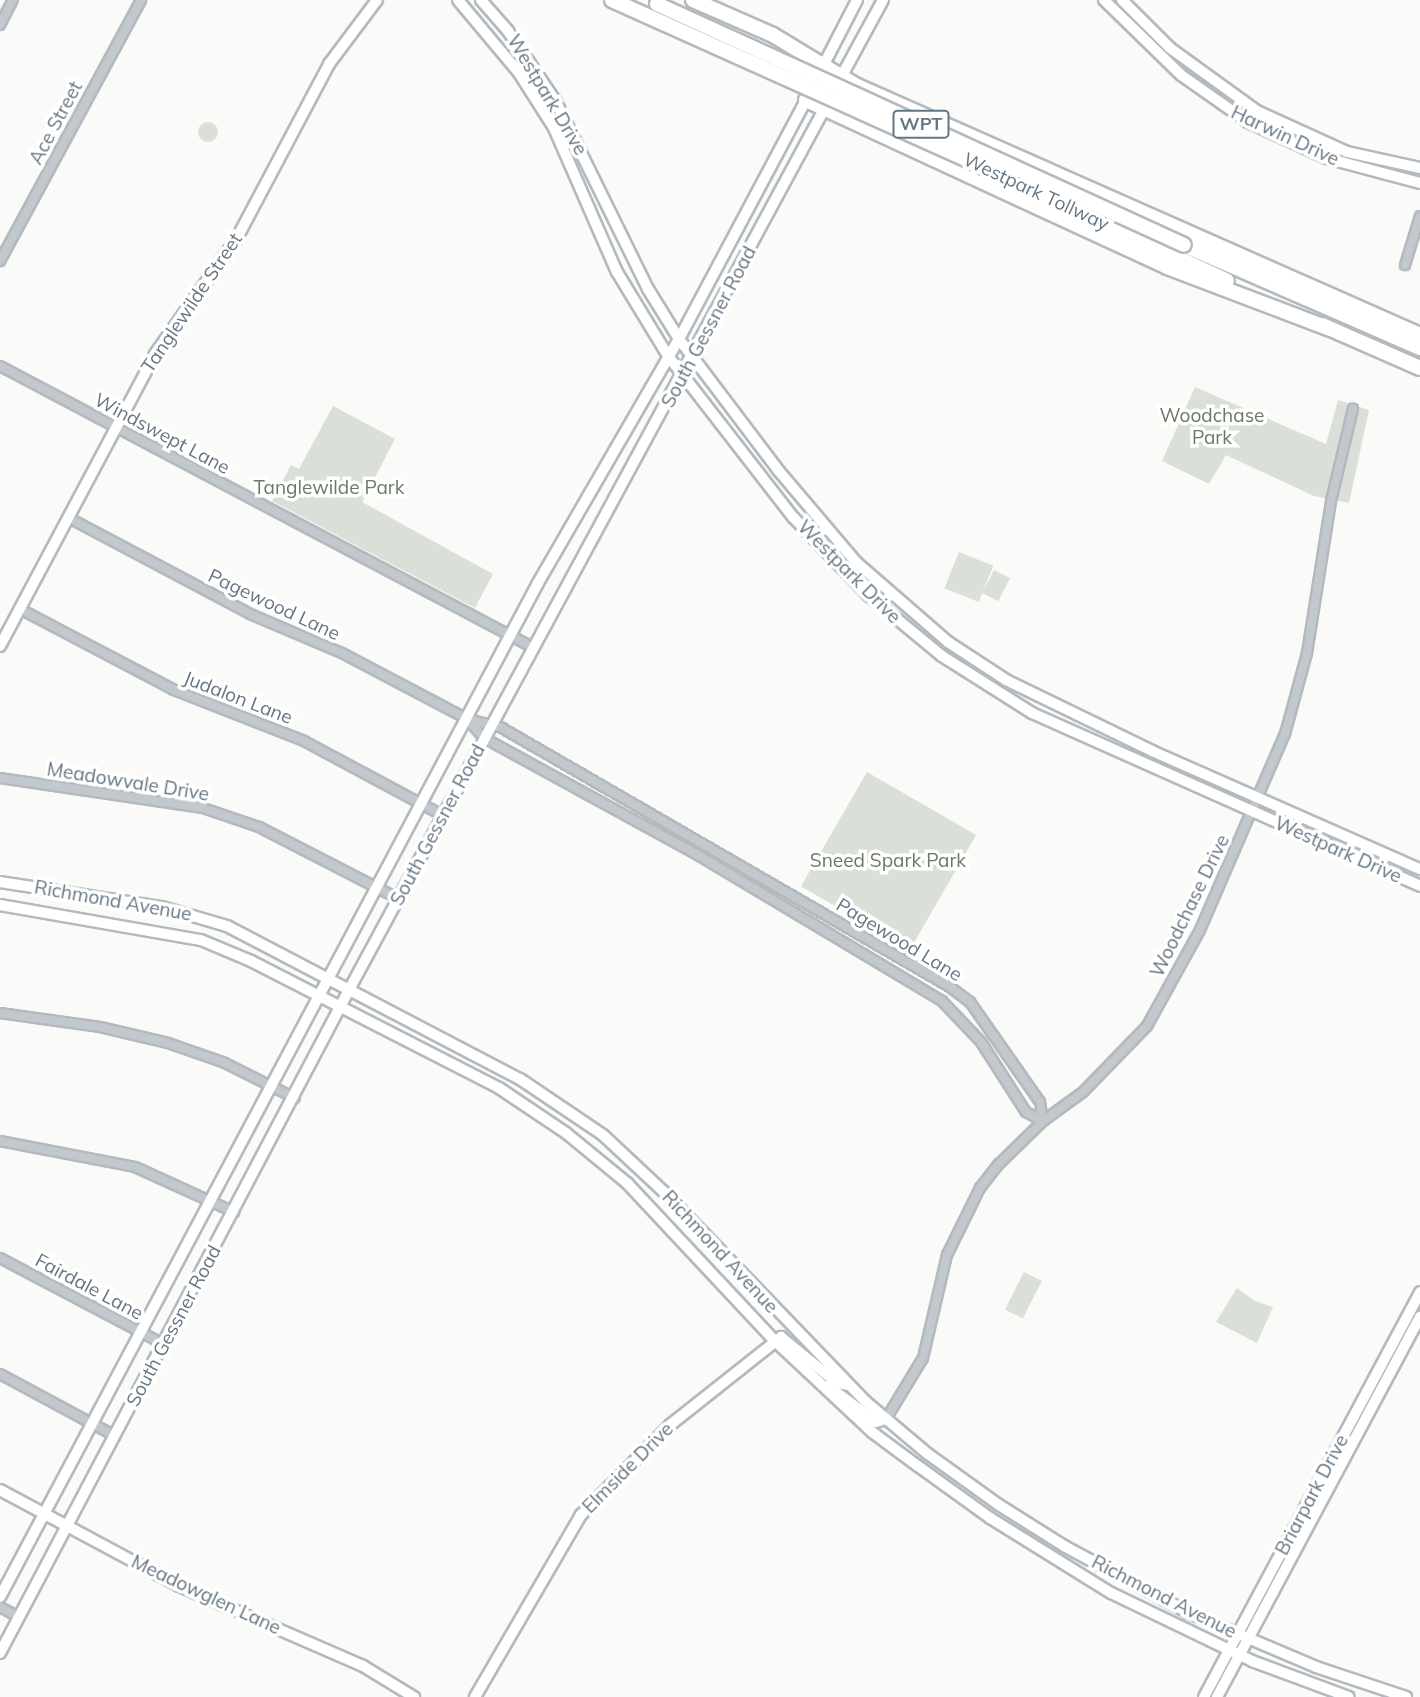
<!DOCTYPE html>
<style>
body{margin:0}
#map{position:relative;width:1420px;height:1697px;overflow:hidden;background:#fafaf8;font-family:Mulish,sans-serif}
div>[style]{position:absolute}
.green>*{inset:0;background:#dadfd7;transform-origin:0 0}
.round{border-radius:50%}
.roads{filter:drop-shadow(2px 0 #b3babf) drop-shadow(-2px 0 #b3babf) drop-shadow(0 2px #b3babf) drop-shadow(0 -2px #b3babf)}
.street>*{height:8px;margin:-4px;padding:0 4px;transform-origin:4px;border-radius:4px;background:#c3c8cc}
.secondary>*{height:10px;margin:-5px;padding:0 5px;transform-origin:5px;border-radius:5px;background:#fff}
.highway>*{height:14px;margin:-7px;padding:0 7px;transform-origin:7px;border-radius:7px;background:#fff}
.bridges{filter:drop-shadow(2px 0 #b4b9bd) drop-shadow(-2px 0 #b4b9bd) drop-shadow(0 2px #b4b9bd) drop-shadow(0 -2px #b4b9bd)}
.highway-bridge>*{height:14px;margin:-7px;padding:0 7px;transform-origin:7px;border-radius:7px;background:#fff}
span{translate:-50% -50%;white-space:nowrap;text-align:center;line-height:1.15;-webkit-text-stroke:7px #fff;paint-order:stroke}
.shield-label span{padding:2px 5px;background:#fff;border:2px solid;border-radius:5px;-webkit-text-stroke-width:0}
.shield-label{font-size:18px;color:#657683;font-weight:700}
.street-label{font-size:19px;color:#657683}
.park-label{font-size:19px;color:#687a64}
</style>
<div id="map">
<div class="green">
<i class="round" style="left:198px;top:122px;width:20px;height:20px"></i>
<i style="clip-path:polygon(1195px 387px,1326px 444px,1338px 400px,1369px 410px,1349px 503px,1314px 496px,1226px 455px,1209px 484px,1162px 461px)"></i>
<i style="clip-path:polygon(333px 406px,395px 439px,362px 502px,493px 574px,475px 608px,272px 501px,291px 465px,299px 469px)"></i>
<i style="left:959px;top:552px;width:37px;height:39px;rotate:22deg"></i>
<i style="left:994px;top:570px;width:18px;height:26px;rotate:27deg"></i>
<i style="left:867px;top:772px;width:126px;height:132px;rotate:30deg"></i>
<i style="left:1024px;top:1272px;width:20px;height:42px;rotate:27deg"></i>
<i style="clip-path:polygon(1237px 1288px,1255px 1301px,1273px 1307px,1257px 1343px,1216px 1322px)"></i>
</div>
<div class="roads">
<div class="street">
<i style="left:0;top:25px;width:28px;rotate:-63deg"></i>
<i style="left:0;top:261px;width:297px;rotate:-61.6deg"></i>
<i style="left:1405px;top:265px;width:51px;rotate:-73deg"></i>
<i style="left:0;top:366px;width:602px;rotate:27.84deg"></i>
<i style="left:69px;top:518px;width:205px;rotate:27.9deg"></i>
<i style="left:250px;top:614px;width:100px;rotate:23deg"></i>
<i style="left:342px;top:653px;width:141px;rotate:27.8deg"></i>
<i style="left:467px;top:719px;width:36px;rotate:14deg"></i>
<i style="left:502px;top:728px;width:517px;rotate:30.03deg"></i>
<i style="left:950px;top:987px;width:25px;rotate:37deg"></i>
<i style="left:970px;top:1002px;width:122px;rotate:55deg"></i>
<i style="left:1040px;top:1102px;width:19px;rotate:81deg"></i>
<i style="left:20px;top:609px;width:174px;rotate:27.7deg"></i>
<i style="left:174px;top:690px;width:140px;rotate:21.4deg"></i>
<i style="left:304px;top:741px;width:159px;rotate:28.2deg"></i>
<i style="left:467px;top:719px;width:25px;rotate:48deg"></i>
<i style="left:484px;top:738px;width:244px;rotate:28.7deg"></i>
<i style="left:698px;top:855px;width:284px;rotate:30.9deg"></i>
<i style="left:942px;top:1001px;width:57px;rotate:46.4deg"></i>
<i style="left:981px;top:1042px;width:83px;rotate:57.3deg"></i>
<i style="left:1026px;top:1112px;width:19px;rotate:28deg"></i>
<i style="left:0;top:778px;width:205px;rotate:8.4deg"></i>
<i style="left:203px;top:808px;width:59px;rotate:18.7deg"></i>
<i style="left:259px;top:827px;width:157px;rotate:27.2deg"></i>
<i style="left:0;top:1013px;width:101px;rotate:8deg"></i>
<i style="left:100px;top:1027px;width:70px;rotate:13.2deg"></i>
<i style="left:168px;top:1043px;width:60px;rotate:19.3deg"></i>
<i style="left:225px;top:1063px;width:78px;rotate:26.6deg"></i>
<i style="left:0;top:1141px;width:137px;rotate:10.9deg"></i>
<i style="left:135px;top:1167px;width:109px;rotate:24.4deg"></i>
<i style="left:0;top:1258px;width:184px;rotate:27.8deg"></i>
<i style="left:0;top:1374px;width:131px;rotate:28.3deg"></i>
<i style="left:886px;top:1419px;width:71px;rotate:-58.8deg"></i>
<i style="left:923px;top:1358px;width:106px;rotate:-76.9deg"></i>
<i style="left:947px;top:1255px;width:75px;rotate:-63.8deg"></i>
<i style="left:980px;top:1188px;width:31px;rotate:-52deg"></i>
<i style="left:999px;top:1164px;width:62px;rotate:-44.3deg"></i>
<i style="left:1043px;top:1121px;width:49px;rotate:-35.9deg"></i>
<i style="left:1083px;top:1092px;width:92px;rotate:-45.9deg"></i>
<i style="left:1147px;top:1026px;width:110px;rotate:-61.1deg"></i>
<i style="left:1200px;top:930px;width:214px;rotate:-66.6deg"></i>
<i style="left:1285px;top:734px;width:84px;rotate:-74.8deg"></i>
<i style="left:1307px;top:653px;width:154px;rotate:-81deg"></i>
<i style="left:1331px;top:501px;width:95px;rotate:-76.6deg"></i>
<i style="left:0;top:1607px;width:21px;rotate:28deg"></i>
</div>
<div class="secondary">
<i style="left:458px;top:0;width:95px;rotate:50.1deg"></i>
<i style="left:519px;top:73px;width:65px;rotate:57.5deg"></i>
<i style="left:554px;top:128px;width:157px;rotate:66.4deg"></i>
<i style="left:617px;top:272px;width:98px;rotate:58.7deg"></i>
<i style="left:668px;top:356px;width:204px;rotate:52.2deg"></i>
<i style="left:793px;top:517px;width:108px;rotate:46.1deg"></i>
<i style="left:868px;top:595px;width:96px;rotate:39.5deg"></i>
<i style="left:942px;top:656px;width:107px;rotate:32.3deg"></i>
<i style="left:1032px;top:713px;width:425px;rotate:24deg"></i>
<i style="left:481px;top:0;width:41px;rotate:48.9deg"></i>
<i style="left:508px;top:31px;width:86px;rotate:55.9deg"></i>
<i style="left:556px;top:102px;width:208px;rotate:63.8deg"></i>
<i style="left:648px;top:289px;width:59px;rotate:58.2deg"></i>
<i style="left:679px;top:339px;width:164px;rotate:52.9deg"></i>
<i style="left:778px;top:470px;width:121px;rotate:49.7deg"></i>
<i style="left:856px;top:562px;width:122px;rotate:41deg"></i>
<i style="left:948px;top:642px;width:69px;rotate:33.2deg"></i>
<i style="left:1006px;top:680px;width:162px;rotate:25.9deg"></i>
<i style="left:1152px;top:751px;width:293px;rotate:23.8deg"></i>
<i style="left:1104px;top:0;width:107px;rotate:44.2deg"></i>
<i style="left:1181px;top:75px;width:82px;rotate:35deg"></i>
<i style="left:1248px;top:122px;width:86px;rotate:24.8deg"></i>
<i style="left:1326px;top:158px;width:97px;rotate:14.9deg"></i>
<i style="left:1122px;top:0;width:68px;rotate:45deg"></i>
<i style="left:1170px;top:48px;width:107px;rotate:35.9deg"></i>
<i style="left:1257px;top:111px;width:99px;rotate:24.5deg"></i>
<i style="left:1347px;top:152px;width:75px;rotate:12.4deg"></i>
<i style="left:820px;top:72px;width:81px;rotate:-62.8deg"></i>
<i style="left:839px;top:81px;width:92px;rotate:-61.5deg"></i>
<i style="left:0;top:646px;width:331px;rotate:-62deg"></i>
<i style="left:155px;top:354px;width:142px;rotate:-54.7deg"></i>
<i style="left:237px;top:238px;width:197px;rotate:-62.1deg"></i>
<i style="left:329px;top:64px;width:80px;rotate:-53.1deg"></i>
<i style="left:0;top:882px;width:164px;rotate:8.8deg"></i>
<i style="left:162px;top:907px;width:68px;rotate:16.3deg"></i>
<i style="left:227px;top:926px;width:331px;rotate:27.6deg"></i>
<i style="left:520px;top:1079px;width:100px;rotate:34deg"></i>
<i style="left:603px;top:1135px;width:83px;rotate:43.1deg"></i>
<i style="left:664px;top:1192px;width:290px;rotate:46.1deg"></i>
<i style="left:865px;top:1401px;width:82px;rotate:40.1deg"></i>
<i style="left:928px;top:1454px;width:87px;rotate:35.7deg"></i>
<i style="left:999px;top:1505px;width:77px;rotate:32.2deg"></i>
<i style="left:1064px;top:1546px;width:142px;rotate:28.2deg"></i>
<i style="left:1189px;top:1613px;width:138px;rotate:23deg"></i>
<i style="left:1316px;top:1667px;width:95px;rotate:18.4deg"></i>
<i style="left:0;top:905px;width:204px;rotate:9.9deg"></i>
<i style="left:201px;top:940px;width:54px;rotate:22.8deg"></i>
<i style="left:251px;top:961px;width:279px;rotate:27.1deg"></i>
<i style="left:499px;top:1088px;width:81px;rotate:33.9deg"></i>
<i style="left:566px;top:1133px;width:79px;rotate:39.3deg"></i>
<i style="left:627px;top:1183px;width:215px;rotate:46.9deg"></i>
<i style="left:774px;top:1340px;width:134px;rotate:43.2deg"></i>
<i style="left:872px;top:1432px;width:57px;rotate:36.5deg"></i>
<i style="left:918px;top:1466px;width:89px;rotate:35.8deg"></i>
<i style="left:990px;top:1518px;width:142px;rotate:31.8deg"></i>
<i style="left:1111px;top:1593px;width:157px;rotate:25.7deg"></i>
<i style="left:1252px;top:1661px;width:103px;rotate:20.4deg"></i>
<i style="left:828px;top:1386px;width:60px;rotate:36.9deg"></i>
<i style="left:876px;top:1422px;width:10px;rotate:-17deg"></i>
<i style="left:0;top:1490px;width:203px;rotate:28.2deg"></i>
<i style="left:179px;top:1586px;width:201px;rotate:23.5deg"></i>
<i style="left:363px;top:1666px;width:60px;rotate:31.3deg"></i>
<i style="left:0;top:1597px;width:1148px;rotate:-62.05deg"></i>
<i style="left:538px;top:583px;width:282px;rotate:-60deg"></i>
<i style="left:679px;top:339px;width:275px;rotate:-62deg"></i>
<i style="left:0;top:1653px;width:751px;rotate:-62.24deg"></i>
<i style="left:350px;top:988px;width:1004px;rotate:-61.65deg"></i>
<i style="left:475px;top:1697px;width:211px;rotate:-59.8deg"></i>
<i style="left:581px;top:1515px;width:127px;rotate:-45.3deg"></i>
<i style="left:670px;top:1425px;width:142px;rotate:-38.4deg"></i>
<i style="left:781px;top:1337px;width:72px;rotate:39.4deg"></i>
<i style="left:837px;top:1383px;width:11px;rotate:10deg"></i>
<i style="left:1204px;top:1697px;width:459px;rotate:-61.9deg"></i>
<i style="left:1217px;top:1697px;width:431px;rotate:-61.9deg"></i>
</div>
<div class="highway">
<i style="left:693px;top:0;width:87px;rotate:23.6deg"></i>
<i style="left:773px;top:35px;width:98px;rotate:31.3deg"></i>
<i style="left:857px;top:86px;width:616px;rotate:23.86deg"></i>
<i style="left:806px;top:100px;width:398px;rotate:24.8deg"></i>
<i style="left:1167px;top:267px;width:174px;rotate:20.8deg"></i>
<i style="left:983px;top:167px;width:269px;rotate:25deg"></i>
<i style="left:1184px;top:245px;width:257px;rotate:23.6deg"></i>
<i style="left:1322px;top:325px;width:107px;rotate:23.7deg"></i>
</div>
</div>
<div class="bridges">
<div class="highway-bridge">
<i style="left:612px;top:0;width:407px;rotate:24.2deg"></i>
<i style="left:657px;top:4px;width:579px;rotate:24.57deg"></i>
</div>
</div>
<div class="shield-label">
<span style="left:921px;top:124px">WPT</span>
</div>
<div class="street-label">
<span style="left:547px;top:95px;rotate:59deg">Westpark Drive</span>
<span style="left:56px;top:123px;rotate:-62deg">Ace Street</span>
<span style="left:1285px;top:136px;rotate:25deg">Harwin Drive</span>
<span style="left:1036px;top:192px;rotate:25deg">Westpark Tollway</span>
<span style="left:192px;top:303px;rotate:-56deg">Tanglewilde Street</span>
<span style="left:709px;top:327px;rotate:-62deg">South Gessner Road</span>
<span style="left:162px;top:434px;rotate:28deg">Windswept Lane</span>
<span style="left:849px;top:572px;rotate:45deg">Westpark Drive</span>
<span style="left:274px;top:605px;rotate:25deg">Pagewood Lane</span>
<span style="left:238px;top:698px;rotate:21deg">Judalon Lane</span>
<span style="left:128px;top:782px;rotate:9deg">Meadowvale Drive</span>
<span style="left:438px;top:825px;rotate:-62deg">South Gessner Road</span>
<span style="left:1338px;top:850px;rotate:24deg">Westpark Drive</span>
<span style="left:113px;top:901px;rotate:10deg">Richmond Avenue</span>
<span style="left:1190px;top:906px;rotate:-64deg">Woodchase Drive</span>
<span style="left:899px;top:940px;rotate:31deg">Pagewood Lane</span>
<span style="left:720px;top:1252px;rotate:47deg">Richmond Avenue</span>
<span style="left:89px;top:1287px;rotate:28deg">Fairdale Lane</span>
<span style="left:174px;top:1326px;rotate:-62deg">South Gessner Road</span>
<span style="left:628px;top:1468px;rotate:-45deg">Elmside Drive</span>
<span style="left:1312px;top:1495px;rotate:-62deg">Briarpark Drive</span>
<span style="left:206px;top:1595px;rotate:25deg">Meadowglen Lane</span>
<span style="left:1164px;top:1597px;rotate:27deg">Richmond Avenue</span>
</div>
<div class="park-label">
<span style="left:1212px;top:427px">Woodchase<br>Park</span>
<span style="left:329px;top:488px">Tanglewilde Park</span>
<span style="left:888px;top:861px">Sneed Spark Park</span>
</div>
</div>
